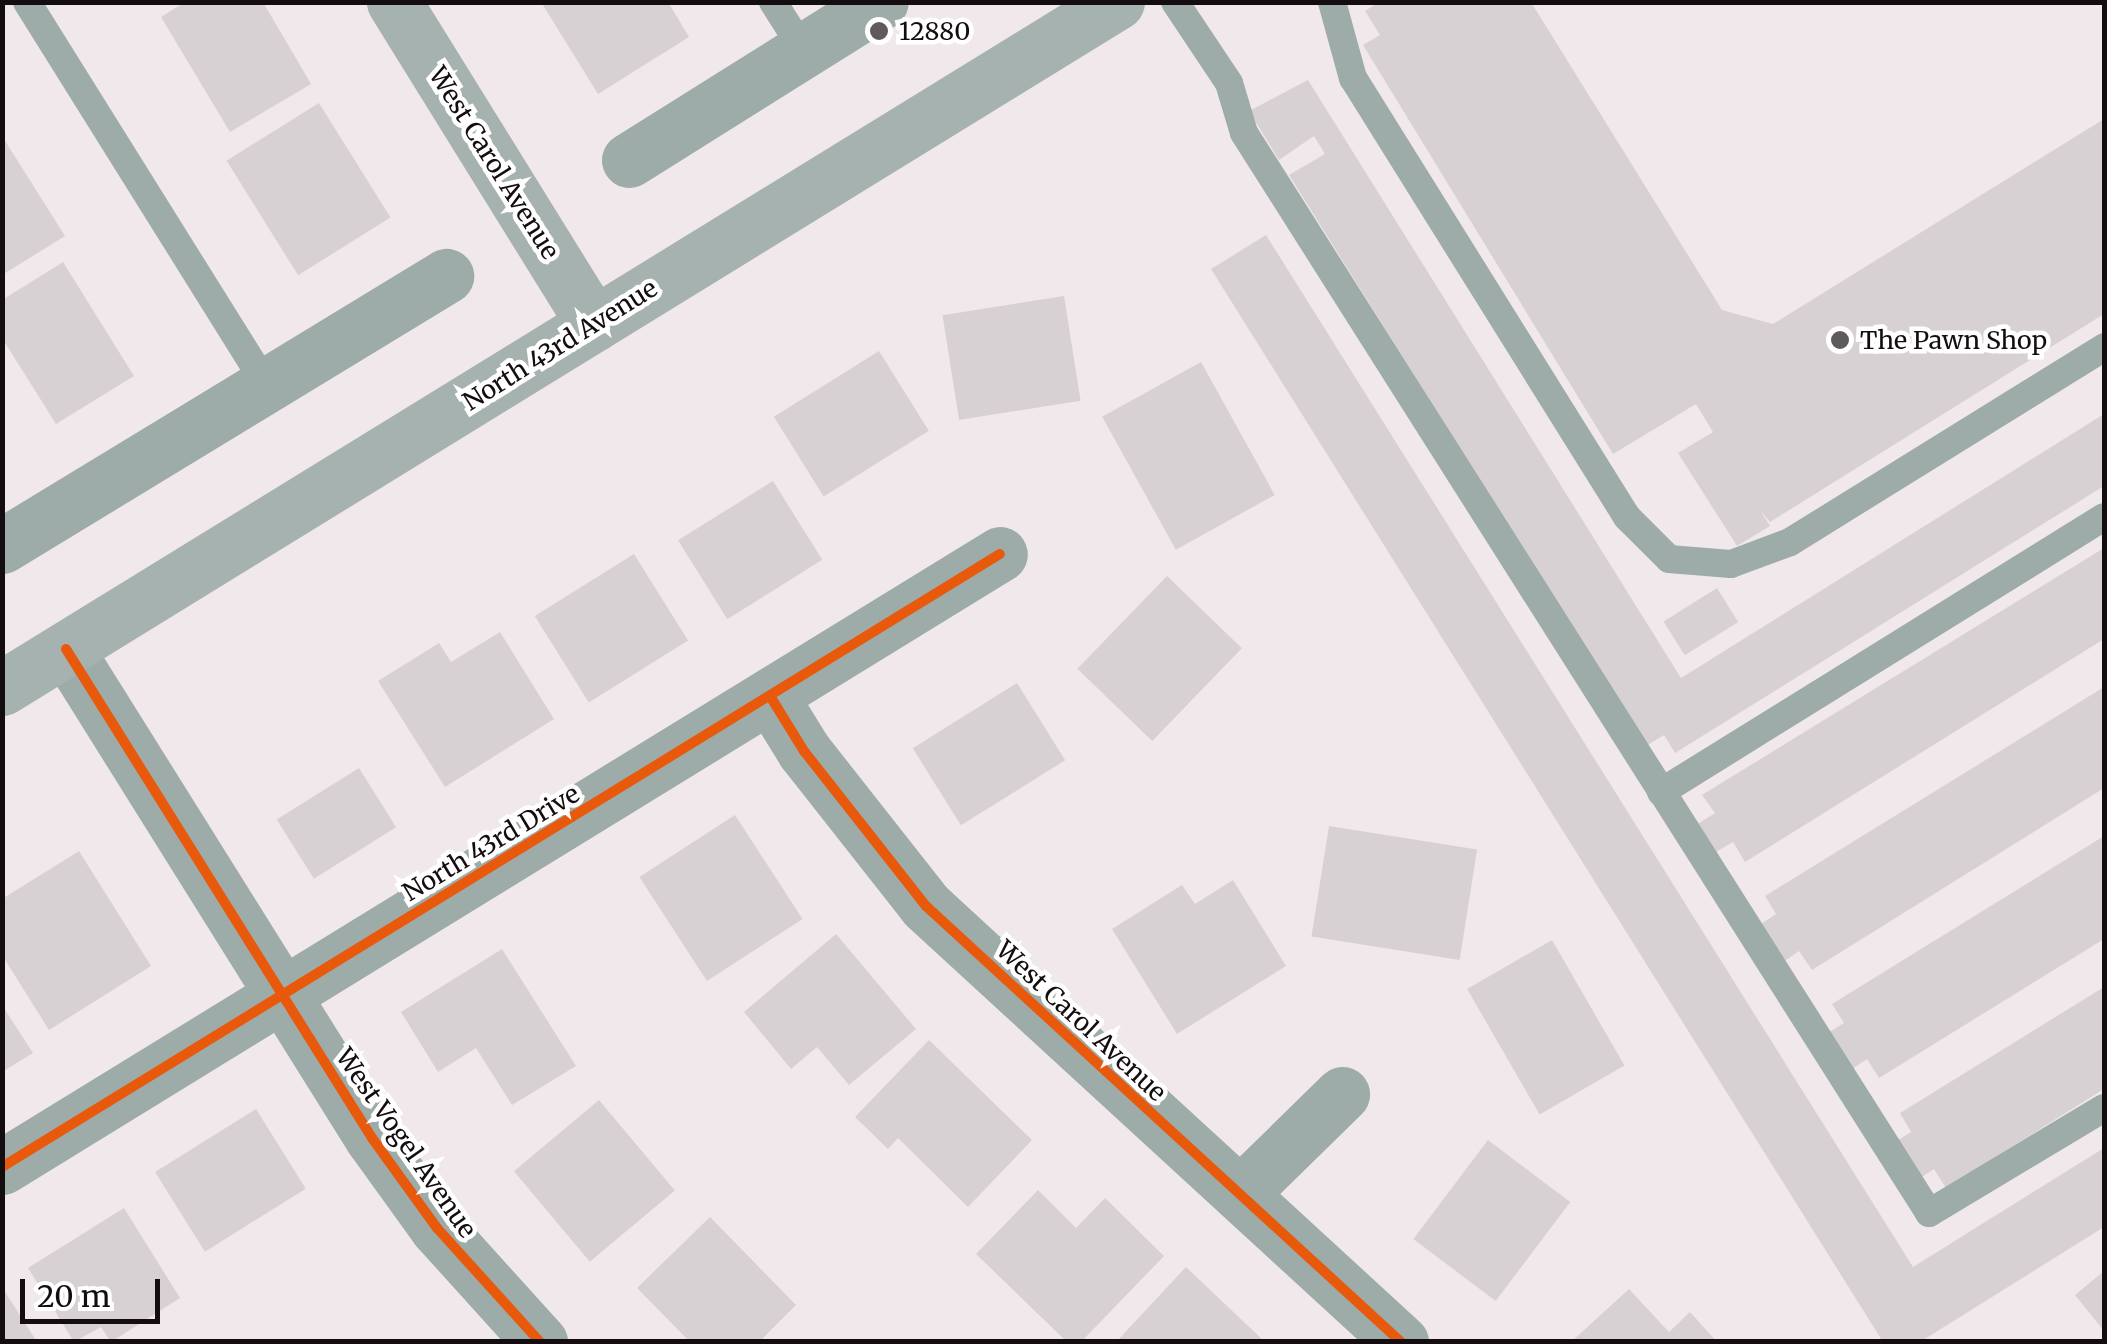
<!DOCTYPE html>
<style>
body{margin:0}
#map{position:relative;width:2107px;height:1344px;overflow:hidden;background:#f0e8ea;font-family:Merriweather,serif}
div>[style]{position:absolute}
.building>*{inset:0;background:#d8d1d3;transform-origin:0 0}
.lane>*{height:28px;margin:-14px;padding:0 14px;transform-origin:14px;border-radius:14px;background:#9daca9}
.street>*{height:55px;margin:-27.5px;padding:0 27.5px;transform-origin:27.5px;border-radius:27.5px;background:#9daca9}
.secondary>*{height:55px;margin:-27.5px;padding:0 27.5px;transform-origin:27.5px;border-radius:27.5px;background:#a6b2b0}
.cycleway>*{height:10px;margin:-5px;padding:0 5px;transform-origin:5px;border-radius:5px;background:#e8590c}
.dots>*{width:28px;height:28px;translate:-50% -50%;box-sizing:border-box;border:5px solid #fff;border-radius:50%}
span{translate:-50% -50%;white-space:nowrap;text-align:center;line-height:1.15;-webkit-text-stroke:9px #fff;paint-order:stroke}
.poi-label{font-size:25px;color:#130d0f}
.left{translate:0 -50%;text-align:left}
.street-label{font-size:25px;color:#130d0f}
.frame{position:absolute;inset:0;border:5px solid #130d0f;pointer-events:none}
.scale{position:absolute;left:20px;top:1279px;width:140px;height:45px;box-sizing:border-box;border:5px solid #130d0f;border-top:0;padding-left:12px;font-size:30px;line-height:35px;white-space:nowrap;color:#130d0f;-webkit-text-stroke:8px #fff;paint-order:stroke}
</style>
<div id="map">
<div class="building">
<i style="clip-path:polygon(185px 2px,263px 2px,311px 84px,230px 132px,161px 17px)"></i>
<i style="clip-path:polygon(541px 2px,668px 2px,689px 37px,598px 94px)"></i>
<i style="clip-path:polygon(1379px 2px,1531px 2px,1722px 310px,1773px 324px,2104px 119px,2104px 314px,1770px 522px,1760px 510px,1770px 526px,1737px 546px,1678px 453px,1713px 432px,1696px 404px,1613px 454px,1363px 45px,1380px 35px,1365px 11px)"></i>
<i style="clip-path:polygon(1308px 80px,1681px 678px,2104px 414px,2104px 486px,1675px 753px,1664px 735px,1646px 746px,1289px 175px,1325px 154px,1314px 136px,1279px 160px,1249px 111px)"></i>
<i style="left:319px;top:103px;width:135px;height:109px;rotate:58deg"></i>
<i style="clip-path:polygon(2px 136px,65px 236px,2px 275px)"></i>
<i style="clip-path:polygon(1266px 235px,1913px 1267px,2104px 1148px,2104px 1227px,1920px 1342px,1883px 1342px,1211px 269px)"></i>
<i style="clip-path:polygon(63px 262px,134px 376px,56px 424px,2px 338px,2px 300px)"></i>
<i style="left:1064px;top:296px;width:106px;height:123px;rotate:81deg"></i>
<i style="left:879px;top:351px;width:94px;height:124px;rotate:58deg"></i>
<i style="left:1201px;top:362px;width:152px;height:113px;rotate:61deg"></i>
<i style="left:773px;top:481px;width:93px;height:112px;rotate:58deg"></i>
<i style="clip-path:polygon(2104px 548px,2104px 639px,1745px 862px,1733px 842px,1714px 853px,1696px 825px,1715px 813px,1702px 795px)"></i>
<i style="left:634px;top:554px;width:102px;height:117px;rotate:58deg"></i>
<i style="left:1167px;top:576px;width:104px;height:129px;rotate:44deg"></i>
<i style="left:1717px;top:588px;width:40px;height:63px;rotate:58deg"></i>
<i style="clip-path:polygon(500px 632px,554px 719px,445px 787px,378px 681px,439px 643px,451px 662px)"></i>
<i style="left:1017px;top:683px;width:91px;height:123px;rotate:58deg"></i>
<i style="clip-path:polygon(2104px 687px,2104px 788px,1812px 970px,1799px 951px,1782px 963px,1758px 926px,1776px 914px,1765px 896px)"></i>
<i style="left:359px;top:768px;width:70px;height:97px;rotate:58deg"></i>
<i style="left:735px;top:815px;width:124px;height:114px;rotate:57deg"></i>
<i style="left:1329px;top:826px;width:150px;height:112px;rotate:9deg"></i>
<i style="clip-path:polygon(2104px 836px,2104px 939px,1879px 1078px,1867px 1059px,1849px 1071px,1826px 1034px,1844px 1023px,1832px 1004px)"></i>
<i style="clip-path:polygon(79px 851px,151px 966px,49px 1030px,2px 955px,2px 899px)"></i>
<i style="clip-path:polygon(1233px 880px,1286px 966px,1177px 1034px,1112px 929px,1182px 885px,1195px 904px)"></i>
<i style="clip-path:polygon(836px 934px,916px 1029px,849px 1085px,817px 1047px,791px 1069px,744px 1012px)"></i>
<i style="left:1552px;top:940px;width:145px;height:98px;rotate:60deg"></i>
<i style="clip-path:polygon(502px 949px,576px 1066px,512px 1105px,476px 1048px,438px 1072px,401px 1012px)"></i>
<i style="clip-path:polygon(2104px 987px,2104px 1089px,1946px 1188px,1934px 1169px,1917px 1180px,1893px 1143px,1911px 1132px,1900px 1113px)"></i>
<i style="clip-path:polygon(2px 1005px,33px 1053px,2px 1072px)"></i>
<i style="clip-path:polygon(929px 1040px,1032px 1140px,968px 1207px,898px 1138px,888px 1149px,855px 1117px)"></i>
<i style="left:599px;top:1100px;width:118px;height:111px;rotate:50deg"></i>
<i style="left:256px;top:1109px;width:94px;height:119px;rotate:58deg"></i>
<i style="left:1488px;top:1140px;width:103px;height:124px;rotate:37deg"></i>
<i style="clip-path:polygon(1038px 1190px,1076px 1228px,1105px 1198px,1164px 1256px,1081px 1342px,1067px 1342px,976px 1254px)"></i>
<i style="clip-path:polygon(124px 1208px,180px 1298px,111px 1342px,101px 1327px,74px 1342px,28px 1268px)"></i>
<i style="clip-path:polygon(710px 1217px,796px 1305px,759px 1342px,690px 1342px,637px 1288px)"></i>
<i style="clip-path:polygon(1186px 1267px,1265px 1342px,1116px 1342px)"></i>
<i style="clip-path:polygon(2104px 1271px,2104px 1331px,2075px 1295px)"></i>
<i style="clip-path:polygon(2px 1287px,37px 1342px,2px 1342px)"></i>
<i style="clip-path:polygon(1629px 1289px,1669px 1332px,1690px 1312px,1717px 1342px,1571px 1342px)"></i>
</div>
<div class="lane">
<i style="left:27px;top:2px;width:451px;rotate:58deg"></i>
<i style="left:773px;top:2px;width:58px;rotate:57.7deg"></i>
<i style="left:1175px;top:2px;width:97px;rotate:56.3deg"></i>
<i style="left:1229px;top:83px;width:52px;rotate:73.3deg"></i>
<i style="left:1244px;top:133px;width:1279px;rotate:57.61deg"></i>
<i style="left:1929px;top:1213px;width:204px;rotate:-31deg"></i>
<i style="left:1332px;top:2px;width:79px;rotate:74.6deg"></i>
<i style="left:1353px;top:78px;width:517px;rotate:58.03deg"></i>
<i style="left:1627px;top:517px;width:59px;rotate:45deg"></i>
<i style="left:1669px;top:559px;width:62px;rotate:4.6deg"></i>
<i style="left:1731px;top:564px;width:63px;rotate:-20.4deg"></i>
<i style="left:1790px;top:542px;width:370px;rotate:-31.8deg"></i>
<i style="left:1661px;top:792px;width:521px;rotate:-31.83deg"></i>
</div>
<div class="street">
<i style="left:629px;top:160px;width:297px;rotate:-32.1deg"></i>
<i style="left:2px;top:546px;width:520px;rotate:-31.3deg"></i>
<i style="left:66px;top:649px;width:577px;rotate:57.96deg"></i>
<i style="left:372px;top:1138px;width:111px;rotate:54.2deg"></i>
<i style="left:437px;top:1228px;width:154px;rotate:47.9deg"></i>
<i style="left:770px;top:696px;width:65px;rotate:58.3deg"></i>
<i style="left:804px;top:751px;width:197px;rotate:51.8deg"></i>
<i style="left:926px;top:906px;width:645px;rotate:42.55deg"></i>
<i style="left:2px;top:1167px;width:1171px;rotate:-31.56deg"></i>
<i style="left:1240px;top:1194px;width:143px;rotate:-44.4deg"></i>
</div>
<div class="secondary">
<i style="left:394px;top:2px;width:379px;rotate:58.2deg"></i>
<i style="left:2px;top:688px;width:1309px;rotate:-31.6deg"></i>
</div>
<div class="cycleway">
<i style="left:66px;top:649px;width:577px;rotate:57.96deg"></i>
<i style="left:372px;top:1138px;width:111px;rotate:54.2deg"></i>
<i style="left:437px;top:1228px;width:154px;rotate:47.9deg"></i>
<i style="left:770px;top:696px;width:65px;rotate:58.3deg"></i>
<i style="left:804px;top:751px;width:197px;rotate:51.8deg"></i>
<i style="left:926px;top:906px;width:645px;rotate:42.55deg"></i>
<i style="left:2px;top:1167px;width:1171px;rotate:-31.56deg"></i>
</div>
<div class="dots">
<i style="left:879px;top:31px;background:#605a5c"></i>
<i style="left:1840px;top:340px;background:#605a5c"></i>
</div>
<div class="poi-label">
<span class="left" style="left:899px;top:31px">12880</span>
<span class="left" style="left:1860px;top:340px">The Pawn Shop</span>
</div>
<div class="street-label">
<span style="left:494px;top:163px;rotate:58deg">West Carol Avenue</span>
<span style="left:560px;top:345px;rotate:-32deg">North 43rd Avenue</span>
<span style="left:491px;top:843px;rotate:-31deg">North 43rd Drive</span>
<span style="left:1081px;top:1021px;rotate:43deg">West Carol Avenue</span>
<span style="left:406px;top:1143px;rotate:55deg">West Vogel Avenue</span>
</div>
<div class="frame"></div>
<div class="scale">20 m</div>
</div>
